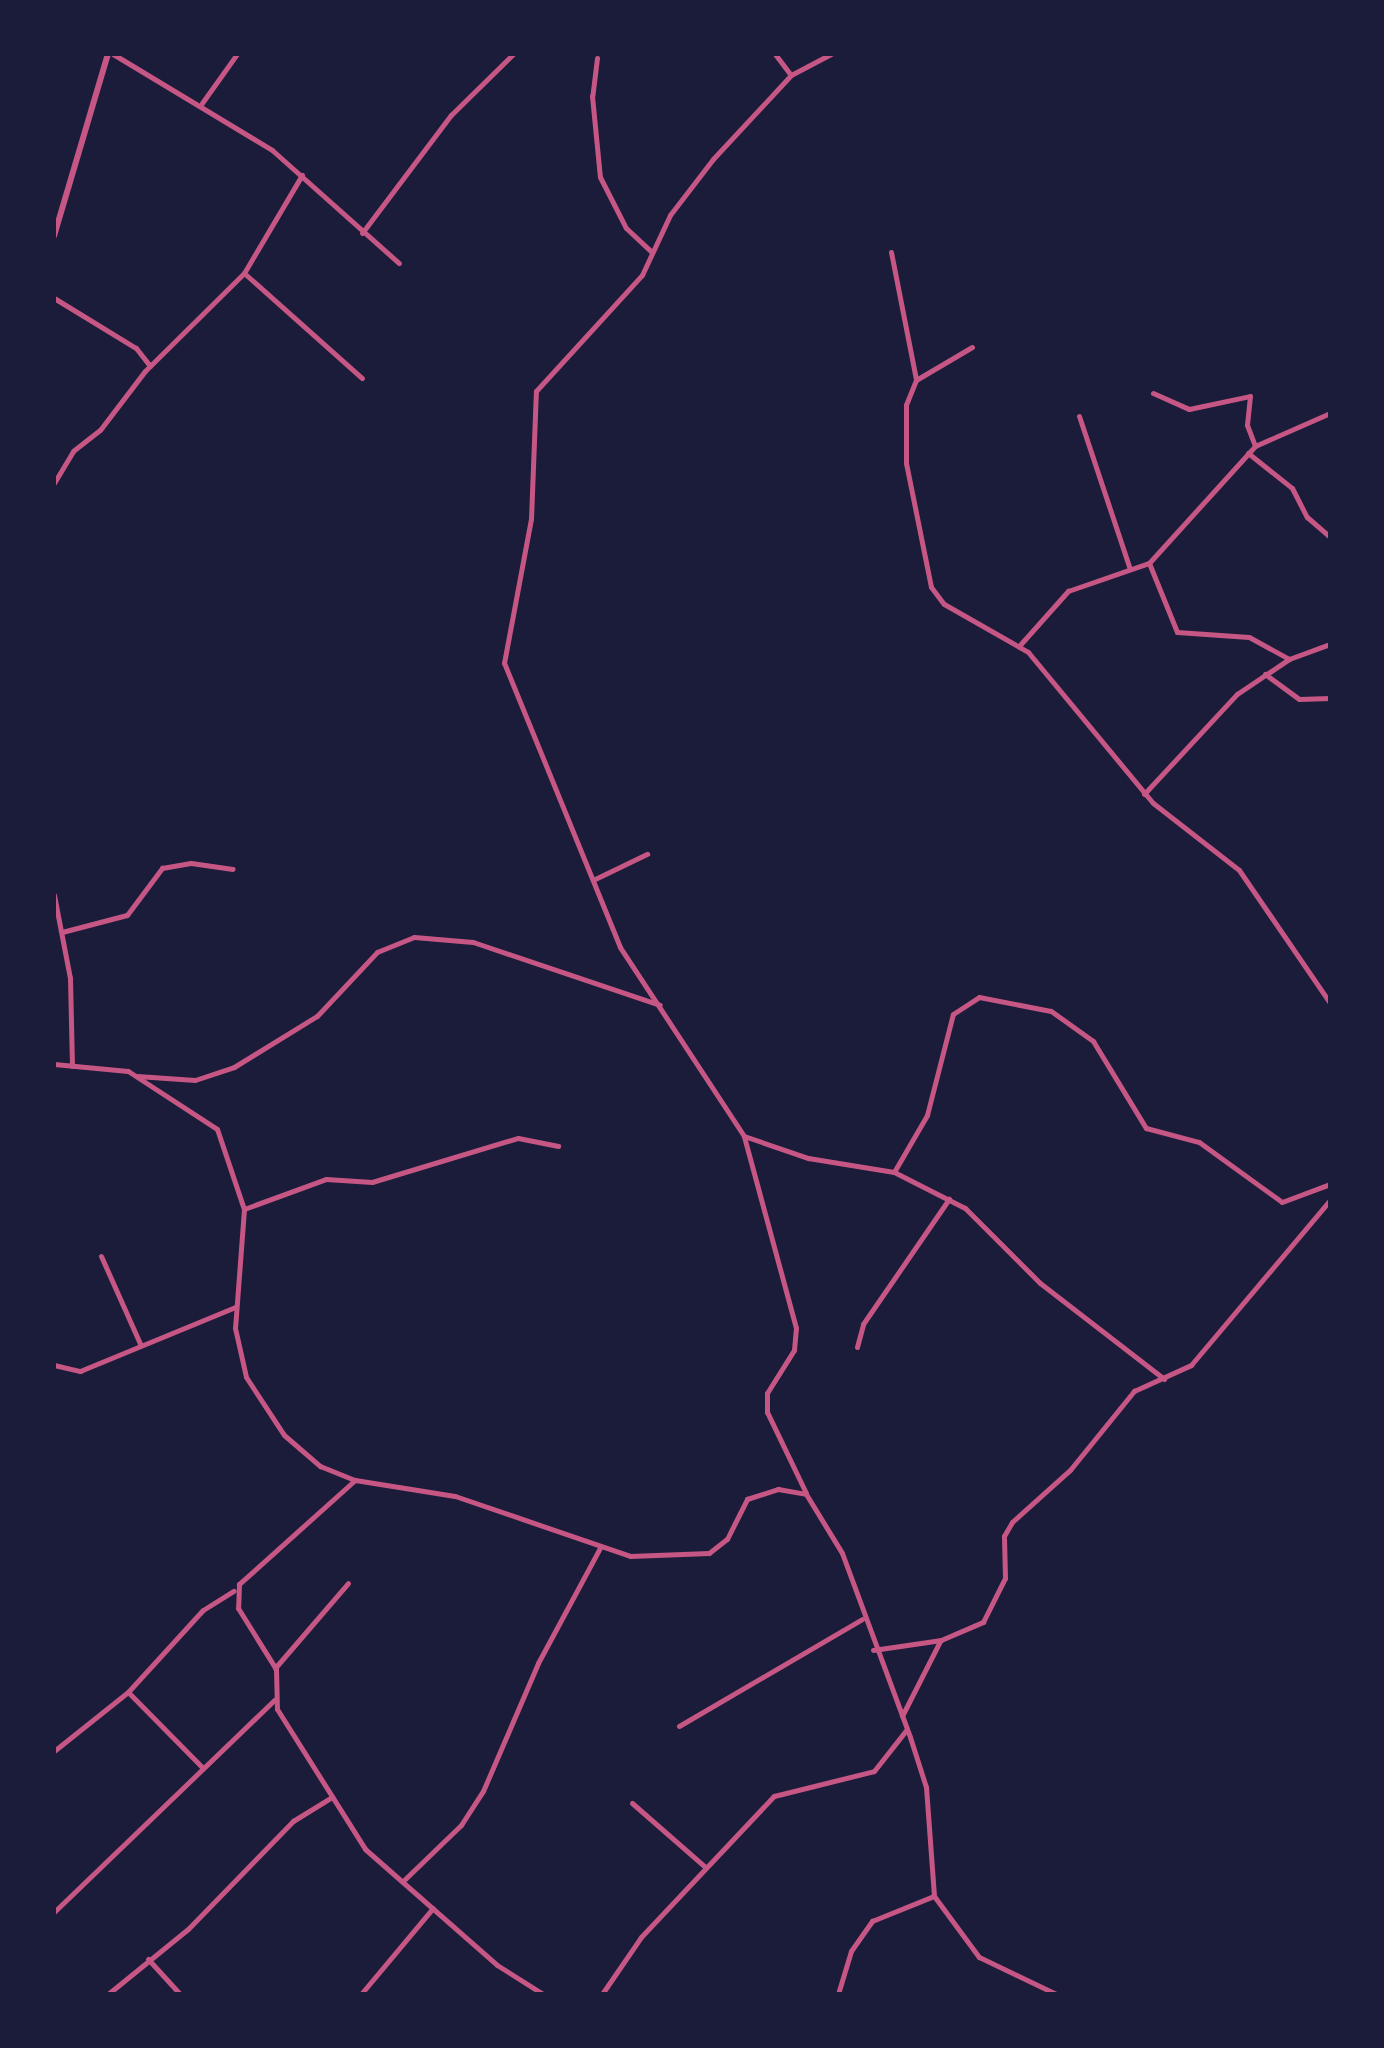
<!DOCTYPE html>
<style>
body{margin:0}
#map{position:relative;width:1384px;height:2048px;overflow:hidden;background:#1b1b3a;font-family:"PT Serif",serif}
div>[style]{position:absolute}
.minor>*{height:5px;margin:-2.5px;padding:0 2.5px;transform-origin:2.5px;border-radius:2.5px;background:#c65784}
.tertiary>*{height:6px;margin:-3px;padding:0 3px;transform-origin:3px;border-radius:3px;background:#c65784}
span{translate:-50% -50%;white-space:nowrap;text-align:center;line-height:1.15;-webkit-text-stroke:7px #1b1b3a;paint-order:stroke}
.frame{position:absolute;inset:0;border:56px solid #1b1b3a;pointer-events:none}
</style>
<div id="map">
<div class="minor">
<i style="left:113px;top:54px;width:186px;rotate:31.1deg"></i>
<i style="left:272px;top:150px;width:170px;rotate:41.7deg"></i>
<i style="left:775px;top:54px;width:26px;rotate:53deg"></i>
<i style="left:597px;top:58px;width:38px;rotate:97deg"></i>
<i style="left:592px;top:96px;width:81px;rotate:84.4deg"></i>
<i style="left:600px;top:177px;width:57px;rotate:63deg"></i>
<i style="left:626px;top:228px;width:35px;rotate:43deg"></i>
<i style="left:202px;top:103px;width:60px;rotate:-54.5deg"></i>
<i style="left:362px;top:233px;width:148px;rotate:-53deg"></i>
<i style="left:451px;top:115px;width:87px;rotate:-44.5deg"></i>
<i style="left:891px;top:252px;width:130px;rotate:78.9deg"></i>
<i style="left:244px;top:273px;width:158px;rotate:41.7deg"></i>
<i style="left:54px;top:298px;width:96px;rotate:31.4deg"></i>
<i style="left:136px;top:348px;width:23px;rotate:52deg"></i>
<i style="left:972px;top:347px;width:65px;rotate:149.5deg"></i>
<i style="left:916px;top:380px;width:27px;rotate:112deg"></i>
<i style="left:906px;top:405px;width:58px;rotate:90deg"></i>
<i style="left:906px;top:463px;width:126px;rotate:78.6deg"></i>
<i style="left:931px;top:587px;width:21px;rotate:53deg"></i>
<i style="left:944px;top:604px;width:97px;rotate:29.7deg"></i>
<i style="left:1028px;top:652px;width:196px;rotate:50.4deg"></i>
<i style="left:1153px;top:803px;width:109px;rotate:37.9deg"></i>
<i style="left:1239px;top:870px;width:161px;rotate:55.6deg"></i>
<i style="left:1153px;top:393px;width:39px;rotate:24deg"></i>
<i style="left:1189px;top:409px;width:62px;rotate:-12deg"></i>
<i style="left:1250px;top:396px;width:29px;rotate:96deg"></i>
<i style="left:1247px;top:425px;width:22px;rotate:69deg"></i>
<i style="left:1079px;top:416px;width:161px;rotate:71.6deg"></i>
<i style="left:1248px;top:453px;width:56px;rotate:38.5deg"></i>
<i style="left:1292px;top:488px;width:33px;rotate:63deg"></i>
<i style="left:1307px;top:517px;width:30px;rotate:41deg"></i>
<i style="left:54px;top:483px;width:37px;rotate:-59deg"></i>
<i style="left:73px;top:451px;width:34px;rotate:-38deg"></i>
<i style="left:100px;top:430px;width:74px;rotate:-52.7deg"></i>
<i style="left:145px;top:371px;width:139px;rotate:-44.7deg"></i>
<i style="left:244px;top:273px;width:114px;rotate:-59.4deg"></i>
<i style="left:1149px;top:563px;width:74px;rotate:67.9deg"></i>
<i style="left:1177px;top:632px;width:72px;rotate:4deg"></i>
<i style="left:1249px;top:637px;width:46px;rotate:28.8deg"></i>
<i style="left:1019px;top:646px;width:74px;rotate:-48.3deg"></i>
<i style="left:1068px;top:591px;width:86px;rotate:-19.1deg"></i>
<i style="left:1149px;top:563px;width:158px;rotate:-47.8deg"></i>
<i style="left:1255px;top:446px;width:82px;rotate:-23.7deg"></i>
<i style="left:1265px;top:674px;width:42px;rotate:36.3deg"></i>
<i style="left:1299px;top:699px;width:31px;rotate:-2deg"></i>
<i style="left:1144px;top:794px;width:137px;rotate:-47.1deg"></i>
<i style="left:1237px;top:694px;width:63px;rotate:-33.9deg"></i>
<i style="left:1289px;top:659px;width:44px;rotate:-20.1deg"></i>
<i style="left:595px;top:879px;width:58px;rotate:-25.7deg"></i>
<i style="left:54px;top:895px;width:85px;rotate:79.1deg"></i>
<i style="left:70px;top:978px;width:88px;rotate:88.7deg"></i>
<i style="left:62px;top:932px;width:67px;rotate:-14.7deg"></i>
<i style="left:127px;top:915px;width:59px;rotate:-53.3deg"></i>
<i style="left:162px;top:868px;width:29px;rotate:-10deg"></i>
<i style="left:191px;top:863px;width:42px;rotate:8.1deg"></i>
<i style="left:54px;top:1064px;width:74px;rotate:5.4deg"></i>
<i style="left:128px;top:1071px;width:106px;rotate:33.1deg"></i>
<i style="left:217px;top:1129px;width:84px;rotate:71.4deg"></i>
<i style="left:244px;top:1209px;width:119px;rotate:94.3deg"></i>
<i style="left:235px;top:1328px;width:50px;rotate:77.3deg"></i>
<i style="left:246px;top:1377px;width:69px;rotate:56.8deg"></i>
<i style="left:284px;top:1435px;width:48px;rotate:40.7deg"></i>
<i style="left:320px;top:1466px;width:38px;rotate:22deg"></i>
<i style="left:355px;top:1480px;width:101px;rotate:9.1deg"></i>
<i style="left:455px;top:1496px;width:185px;rotate:18.9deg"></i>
<i style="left:630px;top:1556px;width:79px;rotate:-2.2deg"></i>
<i style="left:709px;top:1553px;width:23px;rotate:-38deg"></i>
<i style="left:727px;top:1539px;width:45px;rotate:-63.4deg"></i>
<i style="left:747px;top:1499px;width:33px;rotate:-18deg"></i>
<i style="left:778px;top:1489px;width:28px;rotate:10deg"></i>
<i style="left:806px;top:1494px;width:69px;rotate:58.6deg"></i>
<i style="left:842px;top:1553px;width:196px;rotate:69.7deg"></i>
<i style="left:910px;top:1737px;width:52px;rotate:72.3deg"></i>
<i style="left:926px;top:1787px;width:109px;rotate:85.8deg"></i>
<i style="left:934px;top:1896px;width:76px;rotate:53.6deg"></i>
<i style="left:979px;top:1957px;width:85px;rotate:25.7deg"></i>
<i style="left:137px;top:1076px;width:58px;rotate:3.9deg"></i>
<i style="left:195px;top:1080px;width:41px;rotate:-18.4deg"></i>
<i style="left:234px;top:1067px;width:97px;rotate:-31.6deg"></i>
<i style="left:317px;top:1016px;width:88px;rotate:-46.8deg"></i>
<i style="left:377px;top:952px;width:40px;rotate:-22deg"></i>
<i style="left:414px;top:937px;width:59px;rotate:4.8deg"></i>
<i style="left:473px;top:942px;width:197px;rotate:18.6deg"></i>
<i style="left:744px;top:1136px;width:68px;rotate:19deg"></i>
<i style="left:808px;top:1158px;width:87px;rotate:9.2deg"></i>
<i style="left:894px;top:1172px;width:80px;rotate:26.9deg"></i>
<i style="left:965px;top:1208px;width:106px;rotate:45deg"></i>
<i style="left:1040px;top:1283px;width:157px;rotate:37.7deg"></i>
<i style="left:894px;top:1172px;width:66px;rotate:-59.9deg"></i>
<i style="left:927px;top:1115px;width:104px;rotate:-75.6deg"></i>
<i style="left:953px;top:1014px;width:31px;rotate:-33deg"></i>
<i style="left:979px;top:997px;width:73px;rotate:11deg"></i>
<i style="left:1051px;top:1011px;width:52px;rotate:35.5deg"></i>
<i style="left:1093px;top:1041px;width:102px;rotate:58.7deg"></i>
<i style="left:1146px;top:1128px;width:55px;rotate:14.8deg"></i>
<i style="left:1199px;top:1142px;width:102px;rotate:35.9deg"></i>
<i style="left:1282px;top:1202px;width:51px;rotate:-20.6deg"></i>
<i style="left:244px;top:1209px;width:87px;rotate:-20.1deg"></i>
<i style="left:326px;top:1179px;width:46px;rotate:3.7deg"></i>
<i style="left:372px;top:1182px;width:152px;rotate:-16.8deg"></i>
<i style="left:518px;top:1138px;width:41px;rotate:11.3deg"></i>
<i style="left:101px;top:1256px;width:98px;rotate:66deg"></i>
<i style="left:857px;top:1347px;width:24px;rotate:-75deg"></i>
<i style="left:863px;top:1324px;width:152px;rotate:-55.5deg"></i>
<i style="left:54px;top:1365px;width:27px;rotate:13deg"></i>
<i style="left:80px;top:1371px;width:168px;rotate:-22.4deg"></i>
<i style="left:355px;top:1480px;width:156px;rotate:138.1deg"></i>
<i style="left:239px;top:1584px;width:24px;rotate:92deg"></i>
<i style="left:238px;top:1608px;width:72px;rotate:58.1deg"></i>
<i style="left:276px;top:1669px;width:40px;rotate:88.6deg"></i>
<i style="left:277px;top:1709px;width:165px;rotate:57.8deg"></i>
<i style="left:365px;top:1849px;width:176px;rotate:41.3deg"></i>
<i style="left:497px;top:1965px;width:54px;rotate:32.2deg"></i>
<i style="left:806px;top:1493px;width:90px;rotate:-115.7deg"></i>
<i style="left:767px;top:1412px;width:19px;rotate:-90deg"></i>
<i style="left:767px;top:1393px;width:51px;rotate:-57.9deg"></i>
<i style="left:794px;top:1350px;width:22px;rotate:-85deg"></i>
<i style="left:796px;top:1328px;width:199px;rotate:-105.2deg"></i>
<i style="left:744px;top:1136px;width:226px;rotate:-123.3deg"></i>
<i style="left:620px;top:947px;width:307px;rotate:-112.2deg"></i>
<i style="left:504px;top:663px;width:147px;rotate:-79.4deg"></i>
<i style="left:531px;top:519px;width:128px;rotate:-87.8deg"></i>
<i style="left:536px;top:391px;width:157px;rotate:-47.6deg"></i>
<i style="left:642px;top:275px;width:66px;rotate:-65deg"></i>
<i style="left:670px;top:215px;width:71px;rotate:-52.5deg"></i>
<i style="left:713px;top:159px;width:115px;rotate:-47.1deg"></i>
<i style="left:791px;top:75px;width:45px;rotate:-27.7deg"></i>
<i style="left:873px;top:1650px;width:69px;rotate:-8.4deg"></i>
<i style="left:941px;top:1640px;width:46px;rotate:-23.2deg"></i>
<i style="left:983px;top:1622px;width:49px;rotate:-63.4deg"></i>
<i style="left:1005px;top:1578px;width:42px;rotate:-91.4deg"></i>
<i style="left:1004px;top:1536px;width:16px;rotate:-60deg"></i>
<i style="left:1012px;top:1522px;width:78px;rotate:-41.9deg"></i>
<i style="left:1070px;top:1470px;width:102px;rotate:-51deg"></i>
<i style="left:1134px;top:1391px;width:63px;rotate:-24.5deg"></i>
<i style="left:1191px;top:1365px;width:216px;rotate:-49.9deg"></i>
<i style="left:275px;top:1668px;width:112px;rotate:-49.3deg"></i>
<i style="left:128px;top:1692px;width:105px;rotate:45.4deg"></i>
<i style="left:902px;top:1716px;width:84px;rotate:-63.1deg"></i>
<i style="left:679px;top:1726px;width:212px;rotate:-30.3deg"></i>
<i style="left:54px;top:1751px;width:95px;rotate:-38.6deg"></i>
<i style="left:128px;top:1692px;width:111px;rotate:-47.6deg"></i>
<i style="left:203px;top:1610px;width:36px;rotate:-32deg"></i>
<i style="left:632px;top:1803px;width:96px;rotate:41.2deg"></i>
<i style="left:403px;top:1881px;width:81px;rotate:-44deg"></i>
<i style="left:461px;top:1825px;width:40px;rotate:-57.1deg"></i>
<i style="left:483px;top:1791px;width:139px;rotate:-66.7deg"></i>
<i style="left:538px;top:1663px;width:131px;rotate:-61.7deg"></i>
<i style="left:54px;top:1912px;width:306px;rotate:-43.9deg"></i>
<i style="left:148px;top:1959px;width:47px;rotate:47.6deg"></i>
<i style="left:108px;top:1994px;width:103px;rotate:-39.1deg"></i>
<i style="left:188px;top:1929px;width:151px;rotate:-45.8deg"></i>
<i style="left:293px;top:1821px;width:46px;rotate:-31.6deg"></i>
<i style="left:361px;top:1994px;width:112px;rotate:-50.1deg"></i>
<i style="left:602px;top:1994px;width:69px;rotate:-55.6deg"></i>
<i style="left:641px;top:1937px;width:194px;rotate:-46.7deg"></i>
<i style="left:774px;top:1796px;width:103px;rotate:-14deg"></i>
<i style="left:874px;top:1771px;width:53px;rotate:-51.8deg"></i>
<i style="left:838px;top:1994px;width:45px;rotate:-73.2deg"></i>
<i style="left:851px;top:1951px;width:37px;rotate:-55deg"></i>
<i style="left:872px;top:1921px;width:67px;rotate:-22deg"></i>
</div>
<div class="tertiary">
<i style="left:54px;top:236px;width:190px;rotate:-73.5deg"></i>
</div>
<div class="frame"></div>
</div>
